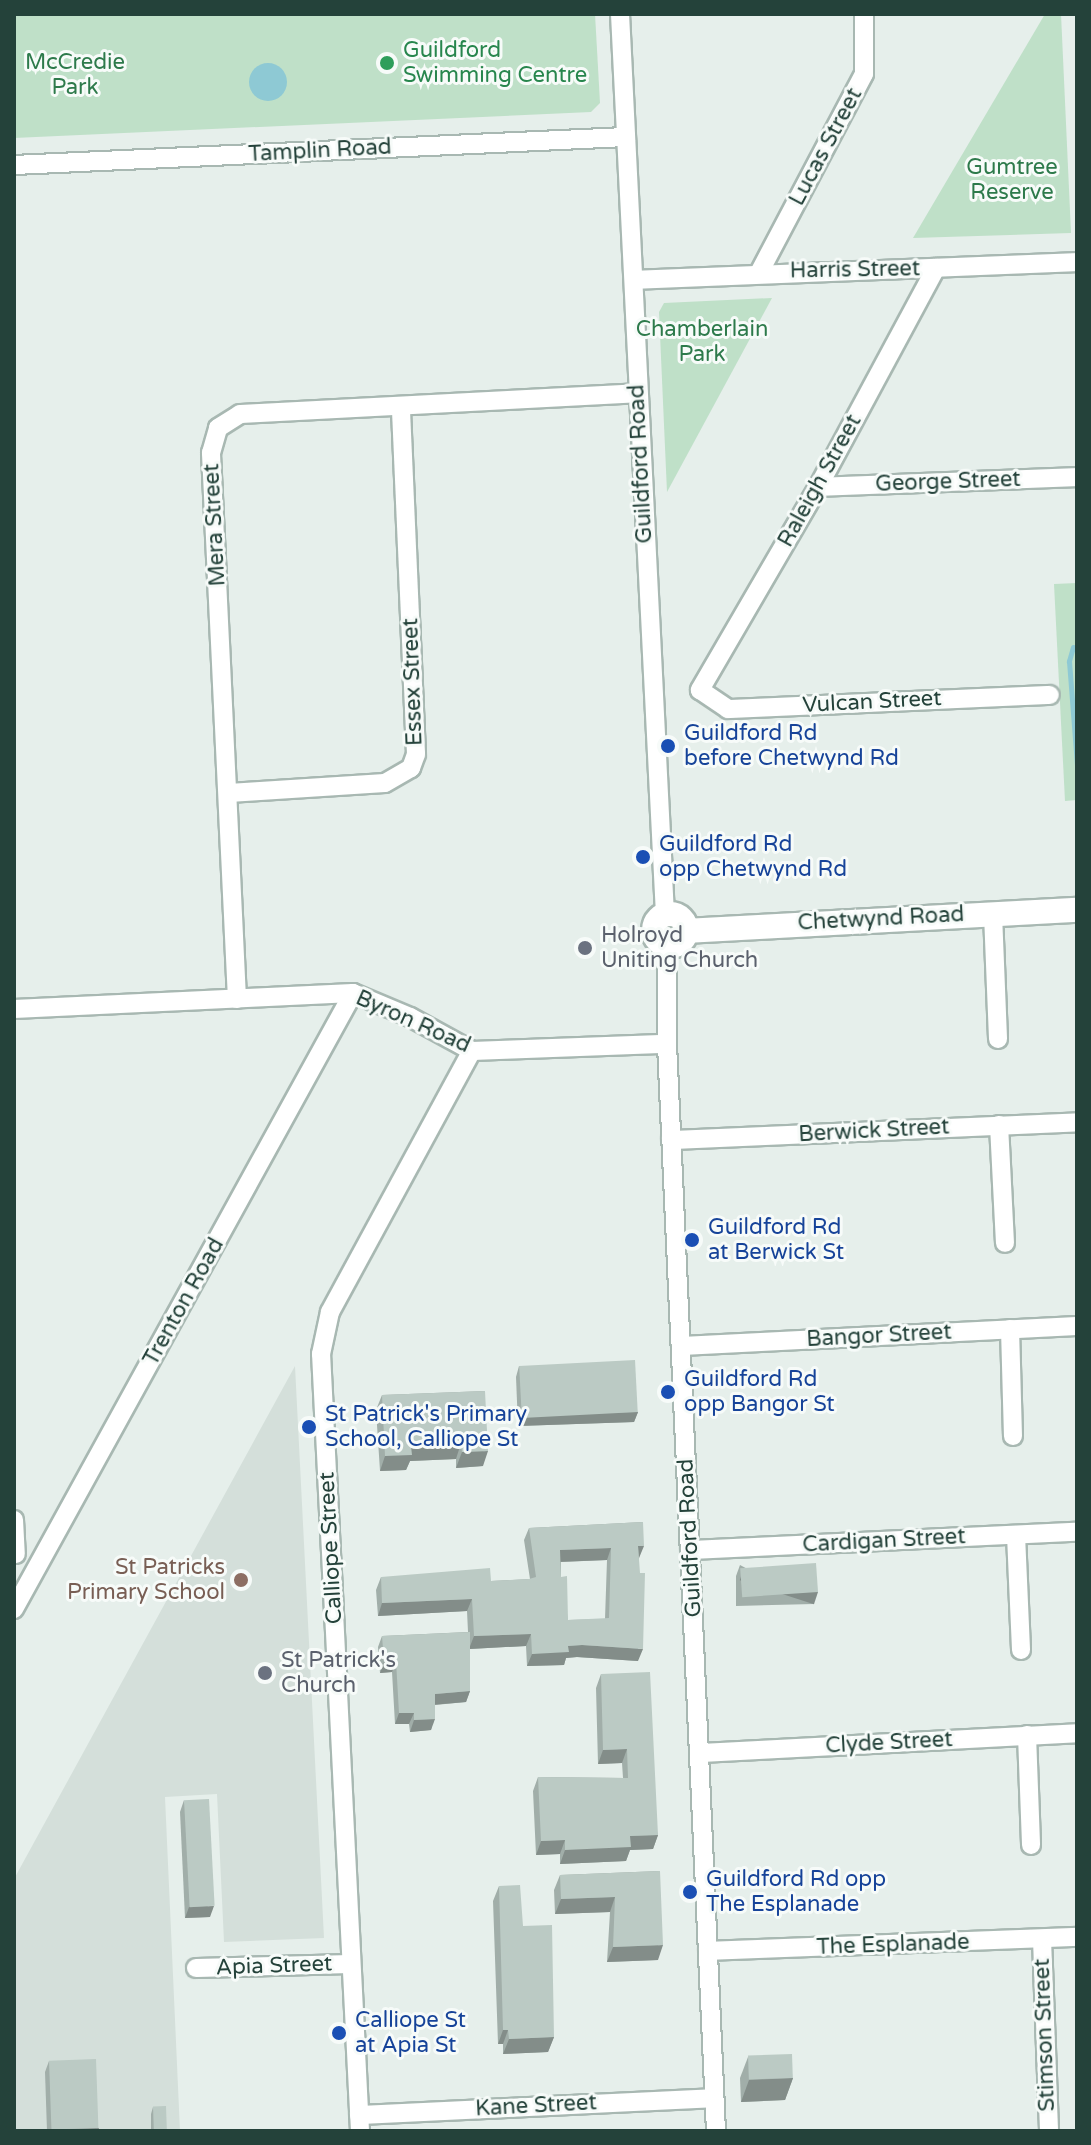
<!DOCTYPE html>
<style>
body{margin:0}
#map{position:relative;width:1091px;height:2145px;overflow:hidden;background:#e6efeb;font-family:"Varela Round",sans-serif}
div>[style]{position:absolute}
.built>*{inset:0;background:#d4dfda}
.green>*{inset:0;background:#bfe0c8}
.water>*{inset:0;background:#8ec9d4}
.round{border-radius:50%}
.stream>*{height:5px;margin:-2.5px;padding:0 2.5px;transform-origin:2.5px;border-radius:2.5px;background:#8ec9d4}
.roads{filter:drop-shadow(2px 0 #a8b8b2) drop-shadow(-2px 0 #a8b8b2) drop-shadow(0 2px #a8b8b2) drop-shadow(0 -2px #a8b8b2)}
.minor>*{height:18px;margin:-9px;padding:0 9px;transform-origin:9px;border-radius:9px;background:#fff}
.tertiary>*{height:24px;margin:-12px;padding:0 12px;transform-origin:12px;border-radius:12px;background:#fff}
.tertiary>.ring{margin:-12px;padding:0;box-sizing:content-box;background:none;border:24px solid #fff;border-radius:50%}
.wall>*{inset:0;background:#a1aea9}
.shaded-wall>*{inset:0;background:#838d89;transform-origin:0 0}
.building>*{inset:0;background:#bbcac4;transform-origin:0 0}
.dots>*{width:22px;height:22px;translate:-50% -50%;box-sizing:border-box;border:4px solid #f7fbf9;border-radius:50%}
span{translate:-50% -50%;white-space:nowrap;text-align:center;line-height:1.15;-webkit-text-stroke:6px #f7fbf9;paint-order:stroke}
.leisure-label{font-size:22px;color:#27864d}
.left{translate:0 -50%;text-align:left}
.park-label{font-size:22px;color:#2d7a4b}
.street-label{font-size:22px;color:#24423a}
.transit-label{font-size:22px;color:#164399}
.worship-label{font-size:22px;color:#5b616d}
.education-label{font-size:22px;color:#785e54}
.right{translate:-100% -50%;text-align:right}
.frame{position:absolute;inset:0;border:16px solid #24423a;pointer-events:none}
</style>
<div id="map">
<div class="built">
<i style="clip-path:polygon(295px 1366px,324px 1938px,224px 1942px,217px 1794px,165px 1797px,180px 2131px,14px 2131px,14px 1879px)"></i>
</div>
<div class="green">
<i style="clip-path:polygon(14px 14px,595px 14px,600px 103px,591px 112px,14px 138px)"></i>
<i style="clip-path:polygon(1045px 14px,1061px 14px,1071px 233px,913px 238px)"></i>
<i style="clip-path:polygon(772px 298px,667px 492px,659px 312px,664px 303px)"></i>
<i style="clip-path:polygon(1077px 583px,1077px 800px,1065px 801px,1054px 584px)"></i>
</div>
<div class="water">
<i class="round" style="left:249px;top:63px;width:38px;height:38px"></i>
</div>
<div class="stream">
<i style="left:1073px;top:647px;width:15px;rotate:106deg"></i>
<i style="left:1069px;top:661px;width:105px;rotate:85.6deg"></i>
</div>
<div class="roads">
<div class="minor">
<i style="left:620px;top:14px;width:902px;rotate:87.14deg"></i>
<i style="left:14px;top:165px;width:613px;rotate:-2.62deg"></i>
<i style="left:936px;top:268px;width:249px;rotate:118.3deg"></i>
<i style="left:818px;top:487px;width:235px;rotate:120.2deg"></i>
<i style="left:700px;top:690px;width:34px;rotate:34deg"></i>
<i style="left:728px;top:709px;width:322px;rotate:-2.5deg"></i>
<i style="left:759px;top:273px;width:225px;rotate:-62.2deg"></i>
<i style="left:864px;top:74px;width:60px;rotate:-90deg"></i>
<i style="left:634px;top:280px;width:443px;rotate:-2.3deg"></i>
<i style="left:818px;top:487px;width:259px;rotate:-2.2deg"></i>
<i style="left:229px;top:793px;width:156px;rotate:-3.7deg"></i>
<i style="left:385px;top:783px;width:30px;rotate:-30deg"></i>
<i style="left:411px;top:768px;width:15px;rotate:-70deg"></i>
<i style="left:416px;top:754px;width:347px;rotate:-92.5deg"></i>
<i style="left:993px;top:914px;width:125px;rotate:87.7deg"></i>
<i style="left:667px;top:945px;width:99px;rotate:90deg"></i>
<i style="left:667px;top:1044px;width:1088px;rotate:87.42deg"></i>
<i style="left:237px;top:999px;width:547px;rotate:-92.73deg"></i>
<i style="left:211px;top:453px;width:26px;rotate:-74deg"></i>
<i style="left:218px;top:428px;width:26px;rotate:-32deg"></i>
<i style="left:240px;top:414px;width:398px;rotate:-3deg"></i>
<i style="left:14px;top:1009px;width:339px;rotate:-2.7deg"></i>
<i style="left:353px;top:993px;width:62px;rotate:22.8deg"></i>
<i style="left:410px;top:1017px;width:71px;rotate:28.7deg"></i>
<i style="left:472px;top:1051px;width:195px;rotate:-2.1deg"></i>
<i style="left:999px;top:1125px;width:118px;rotate:87.1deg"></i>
<i style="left:671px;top:1140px;width:406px;rotate:-2.5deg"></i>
<i style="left:1010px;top:1329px;width:107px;rotate:88.4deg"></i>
<i style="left:681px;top:1346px;width:397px;rotate:-2.9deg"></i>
<i style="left:14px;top:1520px;width:34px;rotate:87deg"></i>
<i style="left:1016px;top:1535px;width:115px;rotate:87.5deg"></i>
<i style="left:690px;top:1550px;width:387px;rotate:-2.7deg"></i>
<i style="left:14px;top:1609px;width:703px;rotate:-61.17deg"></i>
<i style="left:1027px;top:1735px;width:110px;rotate:87.9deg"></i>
<i style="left:701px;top:1753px;width:377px;rotate:-3deg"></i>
<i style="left:1042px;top:1939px;width:192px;rotate:87.9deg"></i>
<i style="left:708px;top:1951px;width:369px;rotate:-2.2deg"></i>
<i style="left:196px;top:1968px;width:155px;rotate:-1.5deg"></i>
<i style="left:359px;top:2115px;width:355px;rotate:-2.7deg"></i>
<i style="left:360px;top:2131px;width:778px;rotate:-92.87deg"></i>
<i style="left:321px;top:1354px;width:43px;rotate:-77.9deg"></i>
<i style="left:330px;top:1312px;width:297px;rotate:-61.5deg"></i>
</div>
<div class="tertiary">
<i class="ring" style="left:654px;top:914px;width:8px;height:8px"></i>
<i style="left:685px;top:931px;width:393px;rotate:-3.1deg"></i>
</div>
</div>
<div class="wall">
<i style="clip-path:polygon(519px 1366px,638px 1412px,634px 1422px,518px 1426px,516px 1377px)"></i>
<i style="clip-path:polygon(485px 1391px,483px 1466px,456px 1468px,456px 1459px,410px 1461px,406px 1470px,380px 1471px,376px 1410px,382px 1395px)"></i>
<i style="clip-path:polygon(evenodd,643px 1522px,639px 1558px,638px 1661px,577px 1657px,566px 1658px,564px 1665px,527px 1666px,526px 1646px,470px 1649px,470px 1691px,466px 1702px,435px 1705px,431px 1730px,410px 1732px,409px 1724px,395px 1724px,392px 1672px,380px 1673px,378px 1647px,382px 1636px,468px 1632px,467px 1611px,378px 1616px,376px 1590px,381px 1577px,491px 1581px,530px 1579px,524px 1540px,529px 1528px,643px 1522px,607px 1560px,605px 1619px,568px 1620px,561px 1577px,561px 1562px,607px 1560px)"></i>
<i style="clip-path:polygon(740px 1565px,814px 1604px,736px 1606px,736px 1576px)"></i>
<i style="clip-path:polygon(601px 1674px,658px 1835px,653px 1849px,630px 1850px,626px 1861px,560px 1864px,560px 1854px,536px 1855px,533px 1791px,538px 1777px,623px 1778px,622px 1763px,598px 1764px,596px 1688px)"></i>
<i style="clip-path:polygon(184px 1800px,210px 1917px,185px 1918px,180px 1812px)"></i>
<i style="clip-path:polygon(660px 1871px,658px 1960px,607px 1962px,610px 1912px,555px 1914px,554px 1890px,560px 1875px)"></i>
<i style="clip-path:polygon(499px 1886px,523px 1926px,554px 2037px,548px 2052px,503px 2054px,503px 2044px,498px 2044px,493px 1901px)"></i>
<i style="clip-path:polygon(748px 2057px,793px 2078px,785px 2100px,741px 2102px,740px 2078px)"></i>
<i style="clip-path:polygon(49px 2061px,98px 2131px,47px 2131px,45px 2072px)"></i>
<i style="clip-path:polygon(153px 2107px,167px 2131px,151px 2131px,151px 2114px)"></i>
</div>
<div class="shaded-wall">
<i style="clip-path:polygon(638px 1412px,634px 1422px,518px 1426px,522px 1415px)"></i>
<i style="clip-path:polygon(461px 1443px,456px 1459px,410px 1461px,406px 1470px,380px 1471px,385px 1456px,411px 1446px)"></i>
<i style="clip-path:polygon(488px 1451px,483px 1466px,456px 1468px,462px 1452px)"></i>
<i style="clip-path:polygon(638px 1546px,644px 1546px,639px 1558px)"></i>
<i style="clip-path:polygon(611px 1548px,607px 1560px,556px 1562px,560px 1550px)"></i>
<i style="left:818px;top:1592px;width:13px;height:78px;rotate:108deg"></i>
<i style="clip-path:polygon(472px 1599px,467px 1611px,378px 1616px,382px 1603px)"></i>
<i style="clip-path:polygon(531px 1634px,526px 1646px,469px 1649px,474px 1636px)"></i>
<i style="clip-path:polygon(582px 1645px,643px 1649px,638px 1661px,577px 1657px,566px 1658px,564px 1665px,527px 1666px,532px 1654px,568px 1646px)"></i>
<i style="clip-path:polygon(396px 1661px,392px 1672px,380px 1673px,384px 1662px)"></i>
<i style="clip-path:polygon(470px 1691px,466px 1702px,431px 1705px,435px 1694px)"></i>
<i style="clip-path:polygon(399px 1713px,414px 1713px,409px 1724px,395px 1724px)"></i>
<i style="clip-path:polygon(435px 1719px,431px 1730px,410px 1732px,414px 1720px)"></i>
<i style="clip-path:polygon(627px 1749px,622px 1763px,598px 1764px,603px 1750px)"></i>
<i style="clip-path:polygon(658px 1835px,653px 1849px,630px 1850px,626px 1861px,560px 1864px,565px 1850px,630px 1836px)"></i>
<i style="clip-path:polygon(565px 1840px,560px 1854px,536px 1855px,541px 1841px)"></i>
<i style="clip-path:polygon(615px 1897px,610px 1912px,555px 1914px,561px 1899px)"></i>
<i style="clip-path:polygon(214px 1906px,210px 1917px,185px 1918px,189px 1907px)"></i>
<i style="clip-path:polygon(663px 1945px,658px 1960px,607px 1962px,613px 1947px)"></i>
<i style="clip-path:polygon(503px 2030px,508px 2030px,503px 2044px,498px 2044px)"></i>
<i style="clip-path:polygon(554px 2037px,548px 2052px,503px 2054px,509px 2039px)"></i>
<i style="clip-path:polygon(793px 2078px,785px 2100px,741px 2102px,749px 2080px)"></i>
<i style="clip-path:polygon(99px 2128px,98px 2131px,52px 2131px,52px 2130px)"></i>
</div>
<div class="building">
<i style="left:635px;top:1360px;width:52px;height:116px;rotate:87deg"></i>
<i style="clip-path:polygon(485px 1391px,488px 1451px,462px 1452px,461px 1443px,411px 1446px,412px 1455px,385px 1456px,382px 1395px)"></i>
<i style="clip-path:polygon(evenodd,643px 1522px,644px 1546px,638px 1546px,640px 1573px,645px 1573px,643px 1649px,582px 1645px,568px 1646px,569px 1652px,532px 1654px,531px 1634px,474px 1636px,472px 1599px,382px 1603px,381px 1577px,490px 1568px,491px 1581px,529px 1579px,536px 1577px,529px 1528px,643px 1522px,611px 1548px,609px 1618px,568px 1620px,567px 1576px,561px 1577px,560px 1550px,611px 1548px)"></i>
<i style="left:816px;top:1563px;width:29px;height:76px;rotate:86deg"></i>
<i style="clip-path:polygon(470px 1632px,470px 1691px,435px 1694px,435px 1719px,414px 1720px,414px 1713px,399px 1713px,396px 1661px,384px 1662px,382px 1636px)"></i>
<i style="clip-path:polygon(650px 1672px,658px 1835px,630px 1836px,631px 1847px,565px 1850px,565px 1840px,541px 1841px,538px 1777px,628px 1778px,627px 1749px,603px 1750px,601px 1674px)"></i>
<i style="left:209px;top:1799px;width:107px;height:25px;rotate:87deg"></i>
<i style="clip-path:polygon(660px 1871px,663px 1945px,613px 1947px,615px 1897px,561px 1899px,560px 1875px)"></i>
<i style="clip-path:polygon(520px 1885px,523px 1926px,552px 1925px,554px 2037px,509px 2039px,508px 2030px,503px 2030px,499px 1886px)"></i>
<i style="left:792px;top:2054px;width:24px;height:44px;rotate:88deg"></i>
<i style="left:96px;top:2059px;width:69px;height:47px;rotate:88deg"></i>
<i style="left:166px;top:2106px;width:25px;height:13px;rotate:88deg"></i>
</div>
<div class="dots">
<i style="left:387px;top:63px;background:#2e9e5b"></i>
<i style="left:668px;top:746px;background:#1a4fb4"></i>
<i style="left:643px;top:857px;background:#1a4fb4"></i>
<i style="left:585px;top:948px;background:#6b7280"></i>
<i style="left:692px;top:1240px;background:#1a4fb4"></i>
<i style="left:668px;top:1392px;background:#1a4fb4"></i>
<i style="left:309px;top:1427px;background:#1a4fb4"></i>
<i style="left:241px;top:1580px;background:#8d6e63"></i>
<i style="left:265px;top:1673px;background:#6b7280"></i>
<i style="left:690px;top:1892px;background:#1a4fb4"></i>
<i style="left:339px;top:2033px;background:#1a4fb4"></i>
</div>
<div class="leisure-label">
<span class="left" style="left:403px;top:63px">Guildford<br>Swimming Centre</span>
</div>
<div class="park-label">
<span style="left:75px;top:75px">McCredie<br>Park</span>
<span style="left:1012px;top:180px">Gumtree<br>Reserve</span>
<span style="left:702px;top:342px">Chamberlain<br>Park</span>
</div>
<div class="street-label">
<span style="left:826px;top:147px;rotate:-62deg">Lucas Street</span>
<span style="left:320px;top:151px;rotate:-3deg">Tamplin Road</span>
<span style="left:855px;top:270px;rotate:-1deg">Harris Street</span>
<span style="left:641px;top:464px;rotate:-93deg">Guildford Road</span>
<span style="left:820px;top:481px;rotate:-61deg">Raleigh Street</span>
<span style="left:948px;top:482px;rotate:-2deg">George Street</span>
<span style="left:215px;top:525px;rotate:-93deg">Mera Street</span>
<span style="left:413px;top:682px;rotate:-92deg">Essex Street</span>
<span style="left:872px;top:702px;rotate:-3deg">Vulcan Street</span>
<span style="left:881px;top:919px;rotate:-3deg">Chetwynd Road</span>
<span style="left:413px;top:1022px;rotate:24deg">Byron Road</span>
<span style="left:874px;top:1131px;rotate:-3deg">Berwick Street</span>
<span style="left:184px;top:1302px;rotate:-61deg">Trenton Road</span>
<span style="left:879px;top:1336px;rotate:-3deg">Bangor Street</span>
<span style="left:690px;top:1538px;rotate:-93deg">Guildford Road</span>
<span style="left:884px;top:1541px;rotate:-3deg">Cardigan Street</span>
<span style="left:331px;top:1548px;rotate:-93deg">Calliope Street</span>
<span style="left:889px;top:1743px;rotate:-3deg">Clyde Street</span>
<span style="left:893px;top:1945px;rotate:-2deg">The Esplanade</span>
<span style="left:274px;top:1966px;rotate:-2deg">Apia Street</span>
<span style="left:1045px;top:2035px;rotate:-92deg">Stimson Street</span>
<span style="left:536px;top:2106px;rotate:-3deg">Kane Street</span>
</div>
<div class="transit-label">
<span class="left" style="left:684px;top:746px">Guildford Rd<br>before Chetwynd Rd</span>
<span class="left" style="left:659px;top:857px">Guildford Rd<br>opp Chetwynd Rd</span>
<span class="left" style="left:708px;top:1240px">Guildford Rd<br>at Berwick St</span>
<span class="left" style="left:684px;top:1392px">Guildford Rd<br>opp Bangor St</span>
<span class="left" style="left:325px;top:1427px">St Patrick's Primary<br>School, Calliope St</span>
<span class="left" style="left:706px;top:1892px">Guildford Rd opp<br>The Esplanade</span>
<span class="left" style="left:355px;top:2033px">Calliope St<br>at Apia St</span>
</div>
<div class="worship-label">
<span class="left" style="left:601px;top:948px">Holroyd<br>Uniting Church</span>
<span class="left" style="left:281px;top:1673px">St Patrick's<br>Church</span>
</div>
<div class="education-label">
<span class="right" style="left:225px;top:1580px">St Patricks<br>Primary School</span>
</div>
<div class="frame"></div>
</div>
